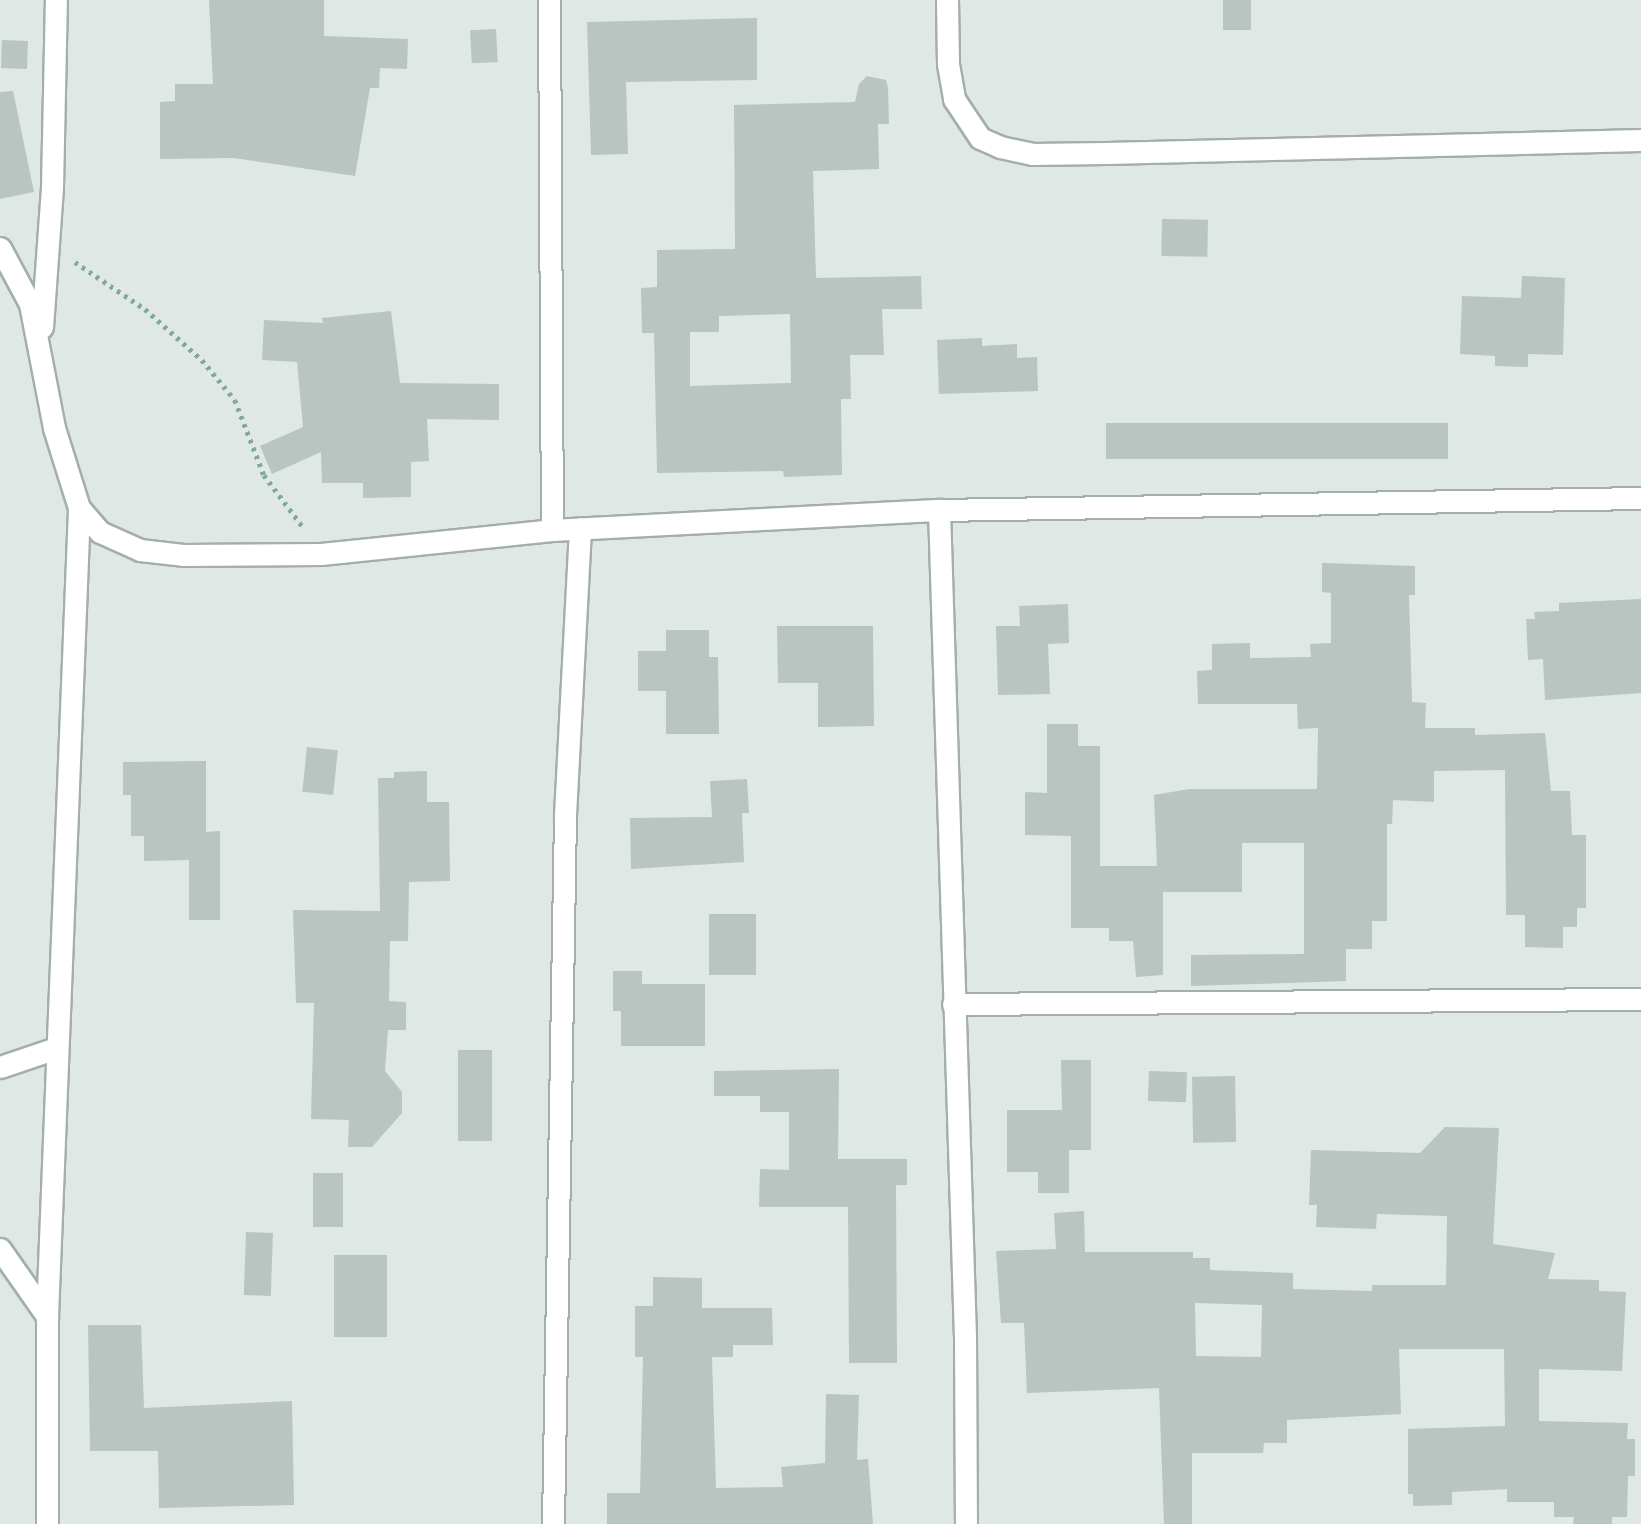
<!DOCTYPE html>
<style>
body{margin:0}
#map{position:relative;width:1641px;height:1524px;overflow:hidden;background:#dfe8e4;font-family:Karla,sans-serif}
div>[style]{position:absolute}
.building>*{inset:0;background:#b8c5c0;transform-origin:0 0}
.path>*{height:4.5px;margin-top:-2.25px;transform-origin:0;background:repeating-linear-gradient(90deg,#83a89c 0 3.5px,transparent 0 8.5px)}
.roads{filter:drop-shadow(2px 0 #a3afaa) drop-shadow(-2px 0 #a3afaa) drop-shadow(0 2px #a3afaa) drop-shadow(0 -2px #a3afaa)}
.minor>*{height:21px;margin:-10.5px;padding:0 10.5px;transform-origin:10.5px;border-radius:10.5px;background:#fff}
span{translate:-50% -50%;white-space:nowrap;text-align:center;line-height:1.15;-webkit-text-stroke:5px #eff5f2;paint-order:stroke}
</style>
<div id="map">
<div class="building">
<i style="clip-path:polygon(209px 0,324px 0,324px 36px,408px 39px,407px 69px,380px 68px,379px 88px,370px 88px,355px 176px,234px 158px,160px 159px,160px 102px,175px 101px,175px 84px,213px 84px)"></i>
<i style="left:1223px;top:0;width:28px;height:30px"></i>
<i style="clip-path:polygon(757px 18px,757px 80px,626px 82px,628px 154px,591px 155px,587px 22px)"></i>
<i style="left:496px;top:29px;width:33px;height:26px;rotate:87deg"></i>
<i style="left:2px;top:40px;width:26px;height:28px;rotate:2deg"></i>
<i style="clip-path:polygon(evenodd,867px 76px,886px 80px,888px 88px,889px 124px,878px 124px,879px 169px,813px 171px,816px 278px,921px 276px,922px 309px,882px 309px,884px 355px,850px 355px,851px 399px,841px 399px,842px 475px,784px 477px,783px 471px,657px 473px,654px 333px,642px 333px,641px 288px,657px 287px,657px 250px,735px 249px,734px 105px,855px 102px,859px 84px,867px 76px,790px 314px,791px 383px,690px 386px,690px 332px,719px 332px,719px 316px,790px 314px)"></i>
<i style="clip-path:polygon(13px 91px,34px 192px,0 199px,0 92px)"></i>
<i style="left:1162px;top:219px;width:46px;height:37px;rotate:1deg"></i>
<i style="clip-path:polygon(1522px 276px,1565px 278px,1563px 355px,1528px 354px,1528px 367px,1495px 366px,1495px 356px,1460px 354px,1462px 296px,1521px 298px)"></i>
<i style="clip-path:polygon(391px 311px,400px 383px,499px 384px,499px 420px,427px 419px,429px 461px,411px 462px,411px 497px,363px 498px,363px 483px,322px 483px,321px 452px,272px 474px,260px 446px,303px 427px,297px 362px,262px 360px,264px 320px,323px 323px,322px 318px)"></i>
<i style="clip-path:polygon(982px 338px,982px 346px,1017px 344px,1017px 358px,1037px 357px,1038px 391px,939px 394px,937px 340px)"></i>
<i style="left:1448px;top:423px;width:36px;height:342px;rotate:90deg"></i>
<i style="clip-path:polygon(1322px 563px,1415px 566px,1415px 595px,1409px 595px,1412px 702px,1426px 703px,1425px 728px,1475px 728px,1475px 735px,1545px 733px,1551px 791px,1570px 791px,1572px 835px,1586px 835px,1586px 908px,1577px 908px,1577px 927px,1563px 927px,1563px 948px,1525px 947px,1525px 915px,1506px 915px,1505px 770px,1434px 771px,1434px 802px,1393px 800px,1392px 824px,1387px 824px,1387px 921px,1372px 921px,1372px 949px,1346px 949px,1346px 981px,1191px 986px,1191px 955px,1304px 954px,1304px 843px,1242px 843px,1242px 892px,1163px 892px,1163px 975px,1136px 977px,1133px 941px,1109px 941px,1109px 928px,1071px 928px,1071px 836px,1025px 835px,1025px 792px,1047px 793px,1047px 724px,1078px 724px,1078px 746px,1100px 746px,1100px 866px,1157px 866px,1154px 795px,1189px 789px,1317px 789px,1318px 728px,1298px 729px,1297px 704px,1198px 704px,1197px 671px,1212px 670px,1212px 644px,1250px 643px,1250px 658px,1311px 657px,1310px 644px,1331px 643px,1331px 593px,1322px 592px)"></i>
<i style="clip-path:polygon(1641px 599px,1641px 693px,1545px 700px,1543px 659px,1528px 660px,1526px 619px,1535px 619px,1534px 612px,1559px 611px,1559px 603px)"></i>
<i style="clip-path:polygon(1068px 604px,1069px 643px,1048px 644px,1050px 694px,998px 695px,996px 626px,1020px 626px,1019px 606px)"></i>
<i style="clip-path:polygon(777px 626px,873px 626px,874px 726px,818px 727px,818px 683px,778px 683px)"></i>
<i style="clip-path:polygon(666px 630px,709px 630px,709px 657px,718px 657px,719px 734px,666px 734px,666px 691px,638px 691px,638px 651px,666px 651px)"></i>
<i style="left:307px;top:747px;width:31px;height:45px;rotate:6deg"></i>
<i style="clip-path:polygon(206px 761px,206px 832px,220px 831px,220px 920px,189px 920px,189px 860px,144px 861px,144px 836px,131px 836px,131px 795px,123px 795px,123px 762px)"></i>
<i style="clip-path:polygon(427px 771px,427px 802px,449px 802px,450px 881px,409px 882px,408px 941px,390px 941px,389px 1001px,406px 1002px,406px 1030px,388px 1030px,385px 1071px,402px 1092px,402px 1113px,372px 1147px,348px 1147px,349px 1120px,311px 1119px,314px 1003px,296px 1003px,293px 910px,380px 911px,378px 778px,394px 778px,394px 772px)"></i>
<i style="clip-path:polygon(747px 779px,749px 813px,742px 813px,744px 862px,631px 869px,630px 818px,712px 817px,710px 781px)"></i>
<i style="left:709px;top:914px;width:47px;height:61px"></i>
<i style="clip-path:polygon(613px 971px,642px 971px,642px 984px,705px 984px,705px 1046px,621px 1046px,621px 1011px,613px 1011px)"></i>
<i style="left:458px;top:1050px;width:34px;height:91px"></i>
<i style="clip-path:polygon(1061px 1060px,1091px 1060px,1091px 1150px,1069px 1150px,1069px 1193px,1038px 1193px,1038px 1172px,1007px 1172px,1007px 1110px,1062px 1110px)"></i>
<i style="clip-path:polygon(839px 1069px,838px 1159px,907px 1159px,907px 1185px,896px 1185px,897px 1363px,849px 1363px,848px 1207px,759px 1207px,760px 1169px,789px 1170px,789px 1112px,760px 1112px,760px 1096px,714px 1096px,714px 1071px)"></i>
<i style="left:1149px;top:1071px;width:38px;height:30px;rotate:2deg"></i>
<i style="left:1235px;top:1076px;width:66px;height:43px;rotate:89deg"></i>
<i style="clip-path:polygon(evenodd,1445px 1127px,1499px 1128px,1493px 1244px,1555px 1253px,1548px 1279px,1599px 1280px,1599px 1291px,1626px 1292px,1622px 1371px,1539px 1369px,1539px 1421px,1628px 1423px,1627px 1439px,1635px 1439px,1635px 1476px,1628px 1476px,1627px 1517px,1612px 1517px,1612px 1524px,1573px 1524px,1574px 1517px,1554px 1517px,1554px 1502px,1507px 1502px,1507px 1489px,1452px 1492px,1452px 1505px,1413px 1506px,1413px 1494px,1408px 1494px,1408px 1429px,1505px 1426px,1504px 1349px,1399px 1349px,1401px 1414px,1287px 1420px,1287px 1443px,1264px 1443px,1263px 1453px,1192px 1453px,1192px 1524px,1164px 1524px,1159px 1388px,1027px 1393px,1024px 1323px,1001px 1323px,996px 1251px,1056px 1249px,1054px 1213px,1084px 1211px,1085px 1252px,1193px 1252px,1193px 1258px,1210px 1258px,1210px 1270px,1293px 1273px,1293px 1289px,1372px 1291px,1372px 1285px,1446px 1285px,1447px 1216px,1377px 1214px,1376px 1229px,1316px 1227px,1317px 1205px,1309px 1205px,1311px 1150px,1420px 1153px,1445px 1127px,1195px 1303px,1262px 1305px,1261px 1357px,1196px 1356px,1195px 1303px)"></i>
<i style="left:313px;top:1173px;width:30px;height:54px"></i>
<i style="left:246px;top:1232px;width:27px;height:63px;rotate:2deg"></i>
<i style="left:334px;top:1255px;width:53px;height:82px"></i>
<i style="clip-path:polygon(653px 1277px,702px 1278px,702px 1308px,772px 1308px,773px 1345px,733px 1345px,733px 1357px,712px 1357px,716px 1488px,783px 1487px,781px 1467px,825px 1463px,826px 1394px,859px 1395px,857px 1460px,868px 1459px,873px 1524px,607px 1524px,607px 1493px,640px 1493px,643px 1357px,635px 1357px,635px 1306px,653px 1306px)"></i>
<i style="clip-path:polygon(88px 1325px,141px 1325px,144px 1408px,292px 1401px,294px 1505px,159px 1508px,158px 1451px,90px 1451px)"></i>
</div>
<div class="path">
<i style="left:75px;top:262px;width:84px;rotate:33.9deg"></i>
<i style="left:145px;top:309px;width:76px;rotate:41.8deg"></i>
<i style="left:202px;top:360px;width:52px;rotate:50.5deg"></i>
<i style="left:235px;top:400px;width:80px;rotate:68.9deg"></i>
<i style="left:264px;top:475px;width:65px;rotate:53.1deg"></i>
</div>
<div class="roads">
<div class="minor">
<i style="left:549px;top:0;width:530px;rotate:89.68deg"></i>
<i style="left:947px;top:0;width:64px;rotate:89.1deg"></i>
<i style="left:948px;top:64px;width:36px;rotate:80deg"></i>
<i style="left:954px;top:99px;width:47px;rotate:56.3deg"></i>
<i style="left:980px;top:138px;width:22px;rotate:24deg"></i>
<i style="left:1000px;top:147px;width:33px;rotate:12deg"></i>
<i style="left:1032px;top:154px;width:74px;rotate:-0.8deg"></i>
<i style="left:1106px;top:153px;width:535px;rotate:-1.39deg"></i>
<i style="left:0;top:248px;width:64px;rotate:61.8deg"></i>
<i style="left:30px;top:304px;width:126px;rotate:79deg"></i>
<i style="left:54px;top:428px;width:84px;rotate:72.6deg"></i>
<i style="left:79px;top:508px;width:32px;rotate:49deg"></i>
<i style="left:100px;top:532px;width:44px;rotate:24.2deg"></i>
<i style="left:140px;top:550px;width:43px;rotate:6.6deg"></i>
<i style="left:183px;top:555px;width:138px;rotate:-0.4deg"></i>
<i style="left:321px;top:554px;width:232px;rotate:-5.9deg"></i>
<i style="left:552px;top:530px;width:388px;rotate:-3deg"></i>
<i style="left:939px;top:510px;width:702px;rotate:-0.98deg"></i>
<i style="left:42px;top:327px;width:140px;rotate:-85.9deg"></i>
<i style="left:52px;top:187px;width:187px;rotate:-88.8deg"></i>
<i style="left:939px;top:510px;width:827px;rotate:88.2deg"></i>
<i style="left:965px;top:1337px;width:187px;rotate:89.7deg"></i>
<i style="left:953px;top:1004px;width:688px;rotate:-0.42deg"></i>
<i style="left:0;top:1067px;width:59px;rotate:-18.7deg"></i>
<i style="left:0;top:1249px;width:82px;rotate:55deg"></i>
<i style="left:47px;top:1524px;width:208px;rotate:-90deg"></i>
<i style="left:47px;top:1316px;width:809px;rotate:-87.73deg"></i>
<i style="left:553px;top:1524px;width:709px;rotate:-89.03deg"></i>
<i style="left:565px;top:815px;width:287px;rotate:-87deg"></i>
</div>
</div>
</div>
